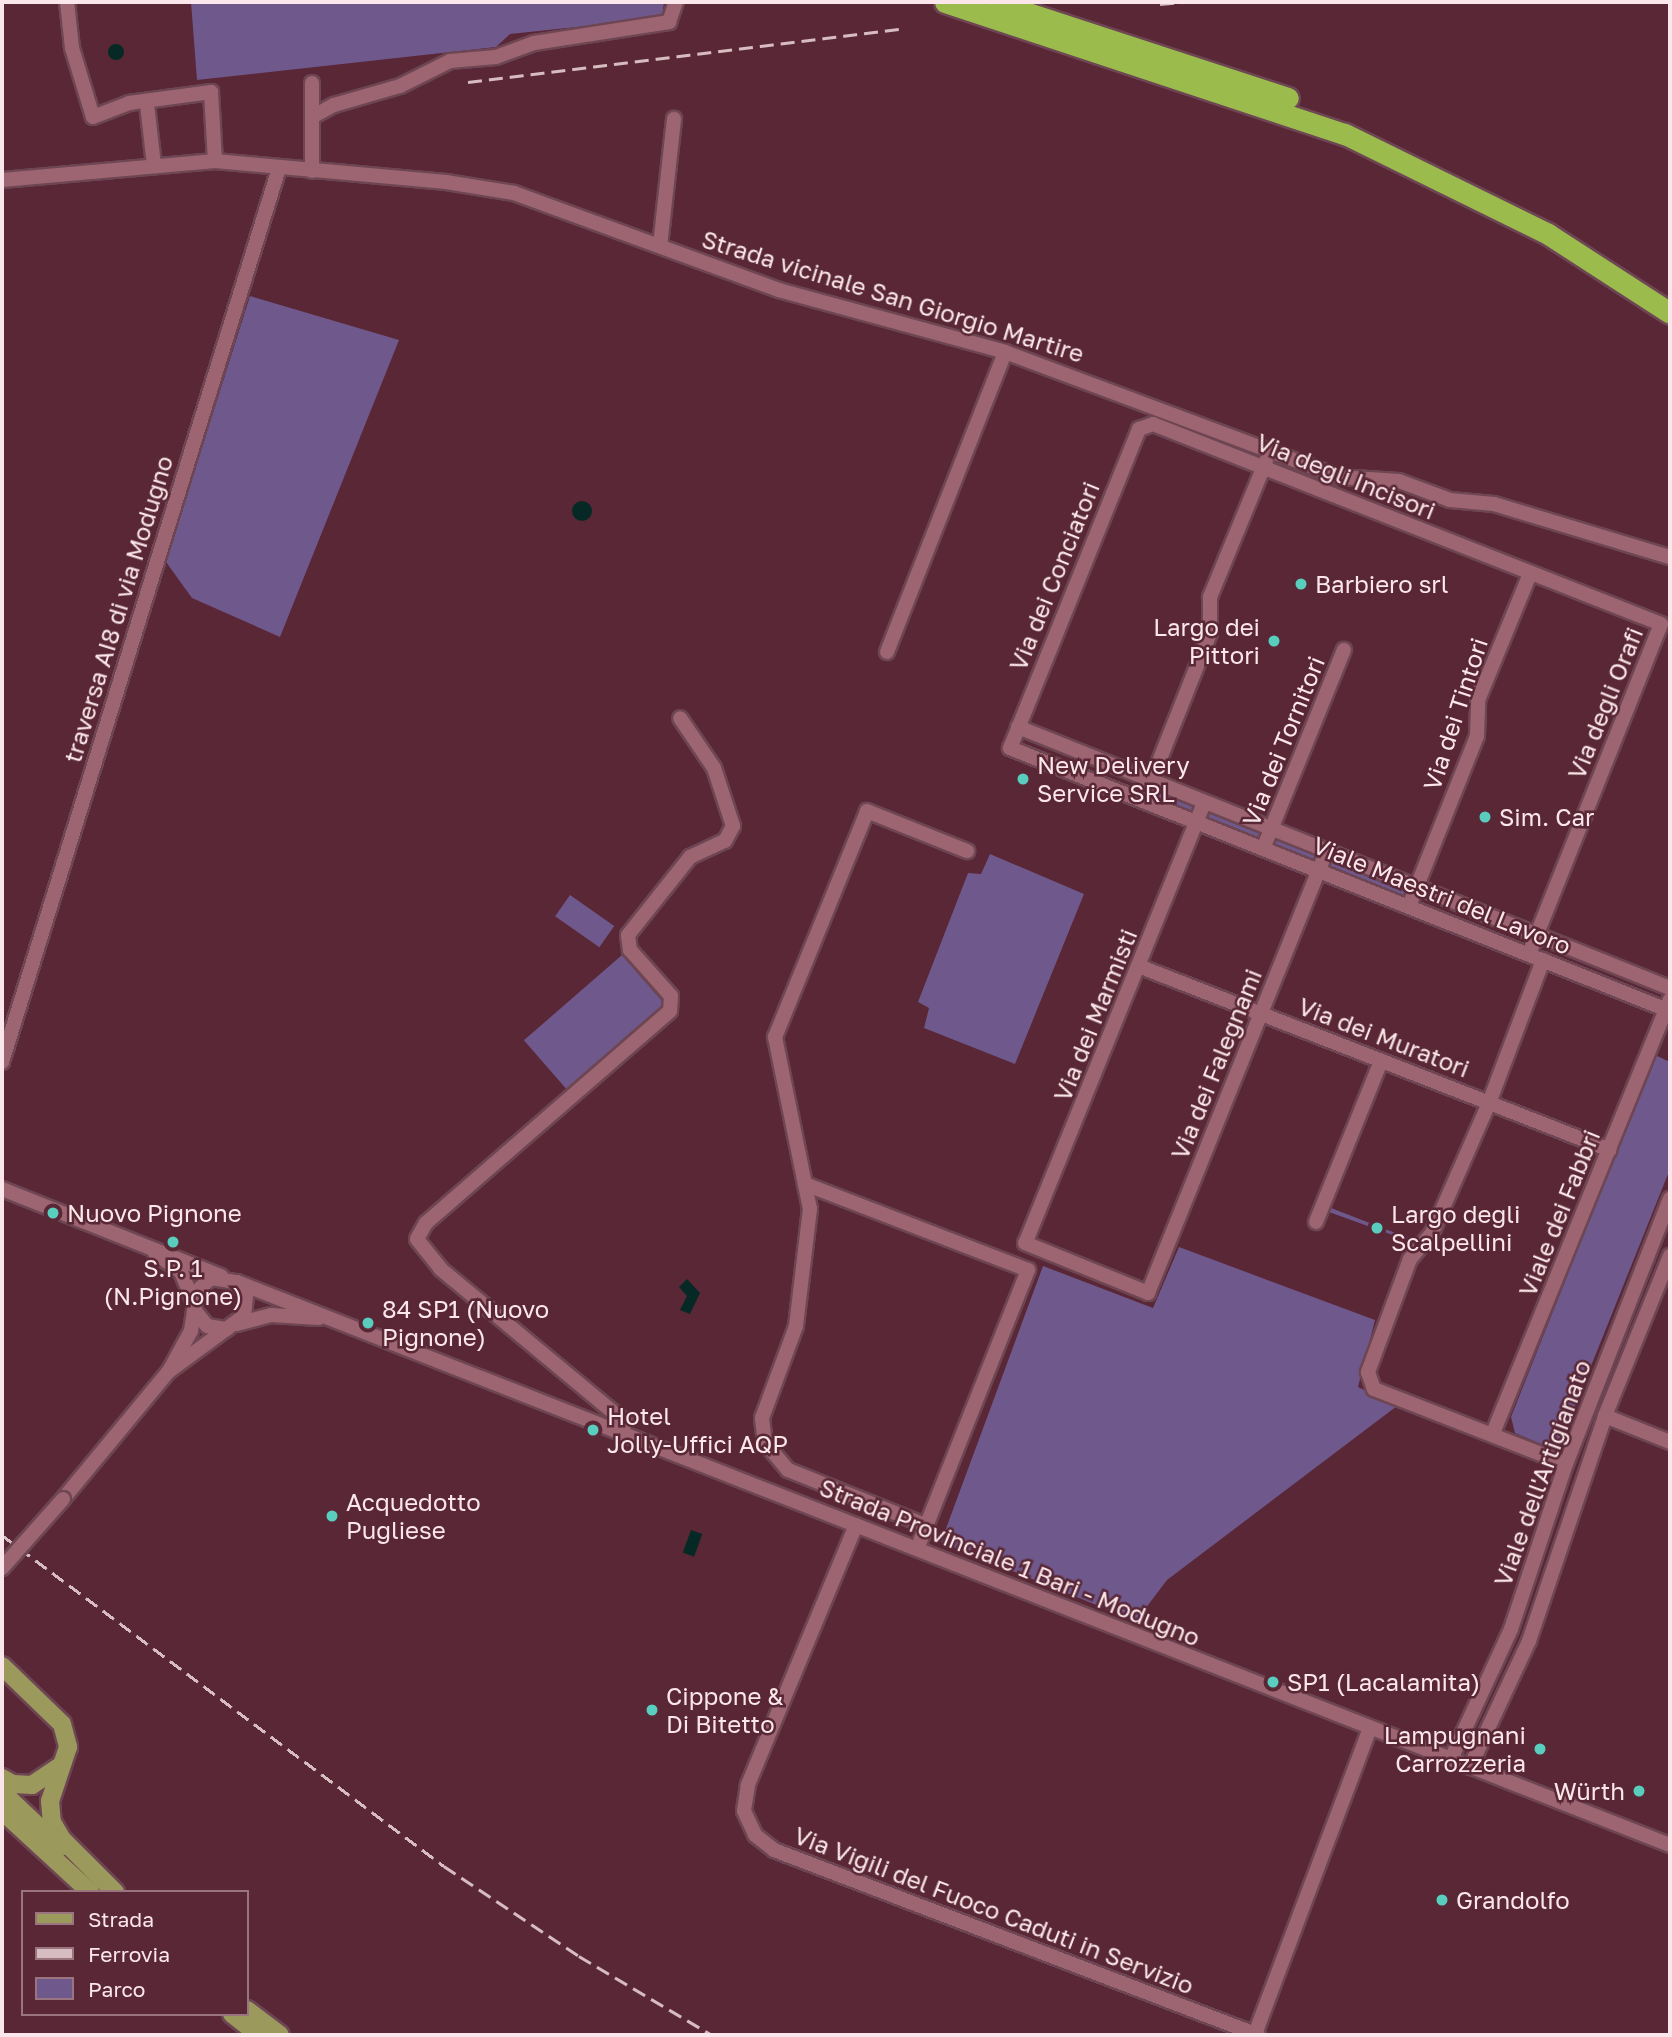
<!DOCTYPE html>
<meta charset="utf-8">
<style>
body{margin:0}
#map{position:relative;width:1672px;height:2037px;overflow:hidden;background:#592735;font-family:"Golos Text",sans-serif}
div>[style]{position:absolute}
.green>*{inset:0;background:#6f588c;transform-origin:0 0}
.water>*{inset:0;background:#062925;transform-origin:0 0}
.round{border-radius:50%}
.roads{filter:drop-shadow(2px 0 #6e4653) drop-shadow(-2px 0 #6e4653) drop-shadow(0 2px #6e4653) drop-shadow(0 -2px #6e4653)}
.minor>*{height:14px;margin:-7px;padding:0 7px;transform-origin:7px;border-radius:7px;background:#9d6572}
.major>*{height:18px;margin:-9px;padding:0 9px;transform-origin:9px;border-radius:9px;background:#9c995c}
.highway>*{height:21px;margin:-10.5px;padding:0 10.5px;transform-origin:10.5px;border-radius:10.5px;background:#9bbc4d}
.rail>*{height:2.5px;margin-top:-1.25px;transform-origin:0;background:repeating-linear-gradient(90deg,#d7bcc2 0 14px,transparent 0 21px)}
.bridges{filter:drop-shadow(2px 0 #6e4653) drop-shadow(-2px 0 #6e4653) drop-shadow(0 2px #6e4653) drop-shadow(0 -2px #6e4653)}
.minor-bridge>*{height:14px;margin:-7px;padding:0 7px;transform-origin:7px;border-radius:7px;background:#9d6572}
.dots>*{width:19px;height:19px;translate:-50% -50%;box-sizing:border-box;border:4px solid #592735;border-radius:50%}
span{translate:-50% -50%;white-space:nowrap;text-align:center;line-height:1.15;-webkit-text-stroke:5px #592735;paint-order:stroke}
.street-label{font-size:24px;color:#fbe7eb}
.poi-label{font-size:24px;color:#fbe7eb}
.left{translate:0 -50%;text-align:left}
.right{translate:-100% -50%;text-align:right}
.frame{position:absolute;inset:0;border:4px solid #fbe7eb;pointer-events:none}
.legend{position:absolute;left:21px;top:1890px;width:228px;height:126px;box-sizing:border-box;background:#592735;border:2px solid #9a747e;margin:0;padding:9px 12px;list-style:none;font-size:21px;color:#fbe7eb}
.legend li{display:flex;align-items:center;gap:14px;height:35px}
.legend b{width:35px;border:2px solid #9a747e}
</style>
<div id="map">
<div class="green">
<i style="clip-path:polygon(191px 2px,664px 2px,662px 18px,510px 34px,496px 47px,197px 80px)"></i>
<i style="clip-path:polygon(250px 296px,399px 340px,280px 637px,192px 598px,166px 562px)"></i>
<i style="left:1156px;top:792px;width:40px;height:4px;rotate:22deg"></i>
<i style="clip-path:polygon(1209px 813px,1261px 834px,1259px 838px,1207px 818px)"></i>
<i style="clip-path:polygon(1276px 840px,1315px 855px,1313px 860px,1274px 844px)"></i>
<i style="clip-path:polygon(990px 854px,1084px 894px,1015px 1064px,924px 1028px,929px 1008px,918px 1002px,968px 873px,981px 874px)"></i>
<i style="left:1330px;top:861px;width:83px;height:5px;rotate:22deg"></i>
<i style="left:570px;top:895px;width:54px;height:26px;rotate:35deg"></i>
<i style="left:622px;top:955px;width:67px;height:130px;rotate:49deg"></i>
<i style="clip-path:polygon(1655px 1055px,1670px 1062px,1670px 1169px,1563px 1436px,1548px 1447px,1515px 1433px,1511px 1417px)"></i>
<i style="clip-path:polygon(1331px 1208px,1411px 1239px,1412px 1242px,1329px 1212px)"></i>
<i style="clip-path:polygon(1179px 1247px,1375px 1320px,1358px 1387px,1397px 1406px,1167px 1580px,1136px 1621px,941px 1542px,1043px 1266px,1153px 1308px)"></i>
</div>
<div class="water">
<i class="round" style="left:108px;top:44px;width:16px;height:16px"></i>
<i class="round" style="left:572px;top:501px;width:20px;height:20px"></i>
<i style="clip-path:polygon(687px 1279px,700px 1293px,690px 1314px,680px 1310px,687px 1296px,679px 1287px)"></i>
<i style="left:691px;top:1530px;width:12px;height:24px;rotate:20deg"></i>
</div>
<div class="roads">
<div class="minor">
<i style="left:67px;top:2px;width:46px;rotate:83.8deg"></i>
<i style="left:72px;top:48px;width:72px;rotate:73.1deg"></i>
<i style="left:93px;top:117px;width:39px;rotate:-21deg"></i>
<i style="left:129px;top:103px;width:83px;rotate:-7.6deg"></i>
<i style="left:211px;top:92px;width:69px;rotate:86.7deg"></i>
<i style="left:312px;top:83px;width:88px;rotate:90deg"></i>
<i style="left:147px;top:104px;width:61px;rotate:83.5deg"></i>
<i style="left:312px;top:117px;width:25px;rotate:-29deg"></i>
<i style="left:334px;top:105px;width:69px;rotate:-16.1deg"></i>
<i style="left:400px;top:86px;width:56px;rotate:-26.6deg"></i>
<i style="left:450px;top:61px;width:46px;rotate:-5deg"></i>
<i style="left:496px;top:57px;width:40px;rotate:-20.2deg"></i>
<i style="left:534px;top:43px;width:137px;rotate:-8.8deg"></i>
<i style="left:669px;top:22px;width:21px;rotate:-71deg"></i>
<i style="left:2px;top:180px;width:214px;rotate:-5.1deg"></i>
<i style="left:215px;top:161px;width:232px;rotate:5.2deg"></i>
<i style="left:446px;top:182px;width:69px;rotate:9.2deg"></i>
<i style="left:514px;top:193px;width:282px;rotate:20.1deg"></i>
<i style="left:779px;top:290px;width:234px;rotate:15.3deg"></i>
<i style="left:1005px;top:352px;width:357px;rotate:20.5deg"></i>
<i style="left:1339px;top:477px;width:60px;rotate:3.8deg"></i>
<i style="left:1399px;top:481px;width:54px;rotate:20.4deg"></i>
<i style="left:1450px;top:500px;width:44px;rotate:5.2deg"></i>
<i style="left:1494px;top:504px;width:184px;rotate:16.8deg"></i>
<i style="left:660px;top:246px;width:128px;rotate:-83.7deg"></i>
<i style="left:887px;top:652px;width:322px;rotate:-68.5deg"></i>
<i style="left:1018px;top:727px;width:702px;rotate:21.82deg"></i>
<i style="left:1148px;top:789px;width:168px;rotate:-68.3deg"></i>
<i style="left:1210px;top:633px;width:36px;rotate:-90deg"></i>
<i style="left:1210px;top:597px;width:147px;rotate:-67.6deg"></i>
<i style="left:1204px;top:803px;width:475px;rotate:112.1deg"></i>
<i style="left:1025px;top:1243px;width:133px;rotate:22.1deg"></i>
<i style="left:1148px;top:1293px;width:476px;rotate:-68deg"></i>
<i style="left:1263px;top:849px;width:215px;rotate:-67.9deg"></i>
<i style="left:1409px;top:906px;width:183px;rotate:-68.2deg"></i>
<i style="left:1477px;top:736px;width:36px;rotate:-88deg"></i>
<i style="left:1478px;top:700px;width:136px;rotate:-67.6deg"></i>
<i style="left:1529px;top:954px;width:355px;rotate:-68.2deg"></i>
<i style="left:1661px;top:624px;width:546px;rotate:-158.51deg"></i>
<i style="left:1153px;top:424px;width:15px;rotate:160deg"></i>
<i style="left:1139px;top:429px;width:344px;rotate:112deg"></i>
<i style="left:1010px;top:748px;width:710px;rotate:21.73deg"></i>
<i style="left:1543px;top:960px;width:153px;rotate:110.7deg"></i>
<i style="left:1489px;top:1103px;width:142px;rotate:113.7deg"></i>
<i style="left:1432px;top:1233px;width:34px;rotate:130deg"></i>
<i style="left:1410px;top:1259px;width:121px;rotate:110.4deg"></i>
<i style="left:1368px;top:1372px;width:18px;rotate:71deg"></i>
<i style="left:1374px;top:1389px;width:206px;rotate:21.3deg"></i>
<i style="left:1141px;top:967px;width:503px;rotate:21.32deg"></i>
<i style="left:2px;top:1062px;width:936px;rotate:-72.78deg"></i>
<i style="left:805px;top:1184px;width:239px;rotate:21.1deg"></i>
<i style="left:1028px;top:1270px;width:300px;rotate:111.7deg"></i>
<i style="left:2px;top:1189px;width:236px;rotate:21.7deg"></i>
<i style="left:1316px;top:1222px;width:174px;rotate:-68deg"></i>
<i style="left:155px;top:1253px;width:32px;rotate:36deg"></i>
<i style="left:181px;top:1272px;width:33px;rotate:67deg"></i>
<i style="left:237px;top:1282px;width:1540px;rotate:21.45deg"></i>
<i style="left:195px;top:1311px;width:19px;rotate:51deg"></i>
<i style="left:207px;top:1326px;width:20px;rotate:9deg"></i>
<i style="left:237px;top:1324px;width:35px;rotate:-15deg"></i>
<i style="left:271px;top:1315px;width:48px;rotate:3.6deg"></i>
<i style="left:1605px;top:1416px;width:70px;rotate:21.8deg"></i>
<i style="left:622px;top:1433px;width:11px;rotate:-75deg"></i>
<i style="left:625px;top:1422px;width:239px;rotate:-140.3deg"></i>
<i style="left:441px;top:1269px;width:38px;rotate:-129deg"></i>
<i style="left:417px;top:1239px;width:18px;rotate:-61deg"></i>
<i style="left:426px;top:1223px;width:323px;rotate:-41deg"></i>
<i style="left:670px;top:1011px;width:15px;rotate:-86deg"></i>
<i style="left:671px;top:996px;width:62px;rotate:-131.7deg"></i>
<i style="left:630px;top:950px;width:15px;rotate:-98deg"></i>
<i style="left:628px;top:935px;width:100px;rotate:-51.5deg"></i>
<i style="left:690px;top:857px;width:38px;rotate:-25deg"></i>
<i style="left:725px;top:841px;width:17px;rotate:-62deg"></i>
<i style="left:733px;top:826px;width:61px;rotate:-108.1deg"></i>
<i style="left:714px;top:768px;width:60px;rotate:-124.2deg"></i>
<i style="left:1493px;top:1433px;width:468px;rotate:-67.8deg"></i>
<i style="left:63px;top:1499px;width:166px;rotate:-50.4deg"></i>
<i style="left:169px;top:1371px;width:46px;rotate:-61.2deg"></i>
<i style="left:191px;top:1331px;width:40px;rotate:-81.5deg"></i>
<i style="left:197px;top:1291px;width:19px;rotate:-43deg"></i>
<i style="left:211px;top:1278px;width:26px;rotate:9deg"></i>
<i style="left:237px;top:1282px;width:16px;rotate:55deg"></i>
<i style="left:246px;top:1295px;width:21px;rotate:95deg"></i>
<i style="left:244px;top:1316px;width:93px;rotate:143.7deg"></i>
<i style="left:856px;top:1525px;width:282px;rotate:112.6deg"></i>
<i style="left:748px;top:1785px;width:26px;rotate:99deg"></i>
<i style="left:744px;top:1811px;width:26px;rotate:65deg"></i>
<i style="left:755px;top:1835px;width:24px;rotate:38deg"></i>
<i style="left:774px;top:1850px;width:518px;rotate:20.92deg"></i>
<i style="left:925px;top:1525px;width:148px;rotate:-158.1deg"></i>
<i style="left:788px;top:1470px;width:35px;rotate:-130deg"></i>
<i style="left:765px;top:1443px;width:25px;rotate:-97deg"></i>
<i style="left:762px;top:1418px;width:98px;rotate:-69.7deg"></i>
<i style="left:796px;top:1326px;width:118px;rotate:-83.2deg"></i>
<i style="left:810px;top:1209px;width:176px;rotate:-101.5deg"></i>
<i style="left:775px;top:1037px;width:244px;rotate:-67.8deg"></i>
<i style="left:867px;top:811px;width:108px;rotate:21.8deg"></i>
<i style="left:1451px;top:1759px;width:143px;rotate:-65.2deg"></i>
<i style="left:1511px;top:1629px;width:174px;rotate:-71.6deg"></i>
<i style="left:1566px;top:1464px;width:285px;rotate:-68.6deg"></i>
<i style="left:1470px;top:1767px;width:139px;rotate:-64.9deg"></i>
<i style="left:1529px;top:1641px;width:237px;rotate:-71.3deg"></i>
<i style="left:1605px;top:1416px;width:173px;rotate:-67.9deg"></i>
<i style="left:1255px;top:2034px;width:327px;rotate:-69.4deg"></i>
</div>
<div class="major">
<i style="left:2px;top:1666px;width:83px;rotate:44deg"></i>
<i style="left:62px;top:1724px;width:24px;rotate:75deg"></i>
<i style="left:68px;top:1747px;width:57px;rotate:108.4deg"></i>
<i style="left:50px;top:1801px;width:21px;rotate:85deg"></i>
<i style="left:52px;top:1822px;width:20px;rotate:60deg"></i>
<i style="left:62px;top:1839px;width:75px;rotate:45deg"></i>
<i style="left:2px;top:1778px;width:13px;rotate:29deg"></i>
<i style="left:13px;top:1784px;width:19px;rotate:3deg"></i>
<i style="left:32px;top:1785px;width:36px;rotate:-34deg"></i>
<i style="left:2px;top:1792px;width:80px;rotate:43.5deg"></i>
<i style="left:2px;top:1811px;width:120px;rotate:42.6deg"></i>
<i style="left:247px;top:2010px;width:41px;rotate:37.1deg"></i>
<i style="left:232px;top:2014px;width:34px;rotate:38deg"></i>
</div>
<div class="highway">
<i style="left:945px;top:2px;width:421px;rotate:18.3deg"></i>
<i style="left:1345px;top:134px;width:226px;rotate:26.2deg"></i>
<i style="left:1548px;top:234px;width:145px;rotate:32.9deg"></i>
<i style="left:994px;top:2px;width:309px;rotate:18.1deg"></i>
</div>
</div>
<div class="rail">
<i style="left:1160px;top:4px;width:23px;rotate:-5deg"></i>
<i style="left:468px;top:82px;width:436px;rotate:-7deg"></i>
<i style="left:2px;top:1535px;width:552px;rotate:36.83deg"></i>
<i style="left:444px;top:1866px;width:162px;rotate:33.7deg"></i>
<i style="left:579px;top:1956px;width:155px;rotate:30.7deg"></i>
</div>
<div class="bridges">
<div class="minor-bridge">
<i style="left:2px;top:1568px;width:92px;rotate:-48.5deg"></i>
</div>
</div>
<div class="dots">
<i style="left:1301px;top:584px;background:#59cebf"></i>
<i style="left:1274px;top:641px;background:#59cebf"></i>
<i style="left:1023px;top:779px;background:#59cebf"></i>
<i style="left:1485px;top:817px;background:#59cebf"></i>
<i style="left:53px;top:1213px;background:#59cebf"></i>
<i style="left:1377px;top:1228px;background:#59cebf"></i>
<i style="left:173px;top:1242px;background:#59cebf"></i>
<i style="left:368px;top:1323px;background:#59cebf"></i>
<i style="left:593px;top:1430px;background:#59cebf"></i>
<i style="left:332px;top:1516px;background:#59cebf"></i>
<i style="left:1273px;top:1682px;background:#59cebf"></i>
<i style="left:652px;top:1710px;background:#59cebf"></i>
<i style="left:1540px;top:1749px;background:#59cebf"></i>
<i style="left:1639px;top:1791px;background:#59cebf"></i>
<i style="left:1442px;top:1900px;background:#59cebf"></i>
</div>
<div class="street-label">
<span style="left:893px;top:296px;rotate:17deg">Strada vicinale San Giorgio Martire</span>
<span style="left:1346px;top:476px;rotate:22deg">Via degli Incisori</span>
<span style="left:1054px;top:576px;rotate:-68deg">Via dei Conciatori</span>
<span style="left:118px;top:609px;rotate:-73deg">traversa AI8 di via Modugno</span>
<span style="left:1605px;top:703px;rotate:-68deg">Via degli Orafi</span>
<span style="left:1455px;top:714px;rotate:-72deg">Via dei Tintori</span>
<span style="left:1283px;top:741px;rotate:-68deg">Via dei Tornitori</span>
<span style="left:1442px;top:895px;rotate:22deg">Viale Maestri del Lavoro</span>
<span style="left:1095px;top:1015px;rotate:-68deg">Via dei Marmisti</span>
<span style="left:1384px;top:1037px;rotate:21deg">Via dei Muratori</span>
<span style="left:1216px;top:1064px;rotate:-68deg">Via dei Falegnami</span>
<span style="left:1559px;top:1213px;rotate:-68deg">Viale dei Fabbri</span>
<span style="left:1542px;top:1473px;rotate:-70deg">Viale dell'Artigianato</span>
<span style="left:1010px;top:1562px;rotate:22deg">Strada Provinciale 1 Bari - Modugno</span>
<span style="left:994px;top:1910px;rotate:21deg">Via Vigili del Fuoco Caduti in Servizio</span>
</div>
<div class="poi-label">
<span class="left" style="left:1315px;top:584px">Barbiero srl</span>
<span class="right" style="left:1260px;top:641px">Largo dei<br>Pittori</span>
<span class="left" style="left:1037px;top:779px">New Delivery<br>Service SRL</span>
<span class="left" style="left:1499px;top:817px">Sim. Car</span>
<span class="left" style="left:67px;top:1213px">Nuovo Pignone</span>
<span class="left" style="left:1391px;top:1228px">Largo degli<br>Scalpellini</span>
<span style="left:173px;top:1282px">S.P. 1<br>(N.Pignone)</span>
<span class="left" style="left:382px;top:1323px">84 SP1 (Nuovo<br>Pignone)</span>
<span class="left" style="left:607px;top:1430px">Hotel<br>Jolly-Uffici AQP</span>
<span class="left" style="left:346px;top:1516px">Acquedotto<br>Pugliese</span>
<span class="left" style="left:1287px;top:1682px">SP1 (Lacalamita)</span>
<span class="left" style="left:666px;top:1710px">Cippone &amp;<br>Di Bitetto</span>
<span class="right" style="left:1526px;top:1749px">Lampugnani<br>Carrozzeria</span>
<span class="right" style="left:1625px;top:1791px">Würth</span>
<span class="left" style="left:1456px;top:1900px">Grandolfo</span>
</div>
<div class="frame"></div>
<ul class="legend">
<li><b style="height:9px;background:#9c995c"></b>Strada</li>
<li><b style="height:9px;background:#d7bcc2"></b>Ferrovia</li>
<li><b style="height:19px;background:#6f588c"></b>Parco</li>
</ul>
</div>
